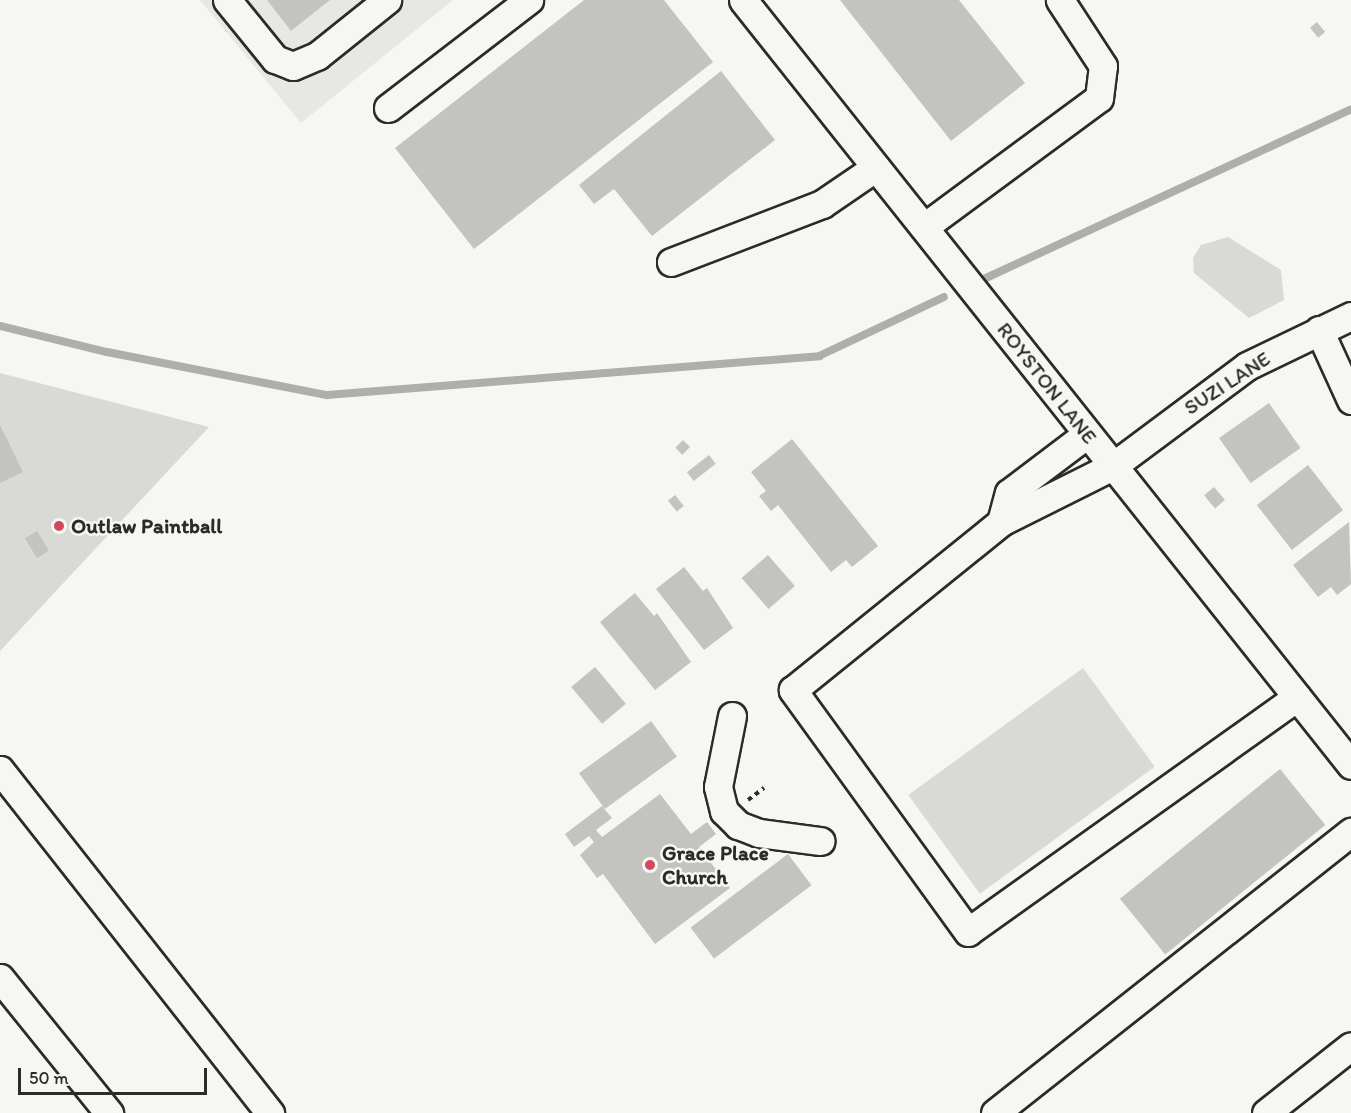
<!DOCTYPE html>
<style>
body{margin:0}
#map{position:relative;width:1351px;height:1113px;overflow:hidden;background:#f6f6f2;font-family:Itim,sans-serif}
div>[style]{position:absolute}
.built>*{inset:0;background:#e7e7e3}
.green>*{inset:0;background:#d9d9d5;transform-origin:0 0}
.stream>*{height:8px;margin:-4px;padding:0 4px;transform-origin:4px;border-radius:4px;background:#aeaeab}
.building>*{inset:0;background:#c3c3c0;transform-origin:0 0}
.path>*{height:4px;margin-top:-2px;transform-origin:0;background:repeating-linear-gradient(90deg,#2b2b2b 0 4.5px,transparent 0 9px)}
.roads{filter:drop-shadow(2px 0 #2b2b2b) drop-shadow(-2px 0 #2b2b2b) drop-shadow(0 2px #2b2b2b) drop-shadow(0 -2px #2b2b2b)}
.minor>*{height:27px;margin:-13.5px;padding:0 13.5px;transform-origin:13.5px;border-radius:13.5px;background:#f6f6f2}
.dots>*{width:16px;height:16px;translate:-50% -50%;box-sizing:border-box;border:3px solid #f6f6f2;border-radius:50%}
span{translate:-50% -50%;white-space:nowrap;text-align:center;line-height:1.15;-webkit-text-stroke:5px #f6f6f2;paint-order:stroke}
.street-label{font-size:21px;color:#2b2b2b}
.poi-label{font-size:21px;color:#2b2b2b;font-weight:700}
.left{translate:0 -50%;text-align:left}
.scale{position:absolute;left:18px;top:1068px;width:189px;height:27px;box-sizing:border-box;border:3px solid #2b2b2b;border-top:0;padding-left:8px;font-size:18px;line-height:21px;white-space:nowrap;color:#2b2b2b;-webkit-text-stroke:4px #f6f6f2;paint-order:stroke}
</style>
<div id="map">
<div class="built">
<i style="clip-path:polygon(200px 0,453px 0,301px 123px)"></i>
</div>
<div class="green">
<i style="clip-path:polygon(1228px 237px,1281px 270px,1284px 300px,1249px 318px,1194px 273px,1193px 258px,1201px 245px)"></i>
<i style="clip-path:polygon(0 373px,209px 427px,0 651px)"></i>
<i style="left:1083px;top:668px;width:122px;height:216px;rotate:54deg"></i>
</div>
<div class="stream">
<i style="left:986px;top:278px;width:402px;rotate:-24.8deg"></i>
<i style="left:0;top:326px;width:110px;rotate:13.7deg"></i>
<i style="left:107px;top:352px;width:224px;rotate:11.1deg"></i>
<i style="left:327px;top:395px;width:494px;rotate:-4.5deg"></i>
<i style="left:819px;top:356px;width:138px;rotate:-25.3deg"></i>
</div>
<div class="building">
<i style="clip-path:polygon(267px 0,330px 0,291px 31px)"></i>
<i style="clip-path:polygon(584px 0,664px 0,713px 62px,474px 249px,395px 148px)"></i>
<i style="clip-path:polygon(840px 0,959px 0,1025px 83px,951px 141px)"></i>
<i style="left:1317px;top:22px;width:13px;height:9px;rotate:51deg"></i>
<i style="clip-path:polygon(721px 71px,775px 140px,652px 236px,614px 189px,594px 204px,579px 185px)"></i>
<i style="left:1269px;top:403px;width:55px;height:61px;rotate:55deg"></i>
<i style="clip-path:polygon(0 425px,23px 472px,0 483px)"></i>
<i style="clip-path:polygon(792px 439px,878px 546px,852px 567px,846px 560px,831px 572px,778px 505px,771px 511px,759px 496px,766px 491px,751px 472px)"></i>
<i style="left:683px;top:440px;width:10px;height:11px;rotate:45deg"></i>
<i style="left:709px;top:455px;width:11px;height:28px;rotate:52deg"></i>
<i style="left:1308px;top:465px;width:57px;height:65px;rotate:52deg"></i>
<i style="left:1214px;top:487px;width:17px;height:13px;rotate:50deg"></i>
<i style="left:675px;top:495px;width:14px;height:9px;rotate:51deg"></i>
<i style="clip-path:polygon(1349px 522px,1351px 584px,1337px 595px,1331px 587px,1318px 597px,1293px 565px)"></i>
<i style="left:37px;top:531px;width:23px;height:14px;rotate:59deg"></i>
<i style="left:768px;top:555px;width:41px;height:35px;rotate:49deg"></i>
<i style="clip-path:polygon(684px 567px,703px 591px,707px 588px,733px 628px,704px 650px,656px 589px)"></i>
<i style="clip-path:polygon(635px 593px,654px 616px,657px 613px,691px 662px,655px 690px,600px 622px)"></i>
<i style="left:595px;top:667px;width:48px;height:31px;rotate:50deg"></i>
<i style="left:651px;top:721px;width:44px;height:89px;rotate:54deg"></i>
<i style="left:1280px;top:769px;width:72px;height:206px;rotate:51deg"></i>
<i style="clip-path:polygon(660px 794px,691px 834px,707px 822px,716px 834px,699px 847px,730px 888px,655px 944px,603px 874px,597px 878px,580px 855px,594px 842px,589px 836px,574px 847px,565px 834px,602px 806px,612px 818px,596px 830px,602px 837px)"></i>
<i style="left:788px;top:854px;width:39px;height:122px;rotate:53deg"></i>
</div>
<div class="path">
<i style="left:748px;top:800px;width:20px;rotate:-37deg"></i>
</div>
<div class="roads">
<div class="minor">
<i style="left:227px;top:0;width:76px;rotate:50.9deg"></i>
<i style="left:275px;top:59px;width:19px;rotate:21deg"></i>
<i style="left:293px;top:66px;width:26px;rotate:-23deg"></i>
<i style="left:317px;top:56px;width:90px;rotate:-38.7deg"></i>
<i style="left:743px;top:0;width:977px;rotate:51.52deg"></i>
<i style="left:388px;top:108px;width:178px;rotate:-37.5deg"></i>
<i style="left:924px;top:227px;width:217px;rotate:-36.4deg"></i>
<i style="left:1099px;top:98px;width:32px;rotate:-83deg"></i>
<i style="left:1103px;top:66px;width:79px;rotate:-123.1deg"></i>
<i style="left:671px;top:262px;width:162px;rotate:-21deg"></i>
<i style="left:822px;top:204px;width:65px;rotate:-34.4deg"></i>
<i style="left:1319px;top:330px;width:77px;rotate:65.4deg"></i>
<i style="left:1001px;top:522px;width:30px;rotate:-75deg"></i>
<i style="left:1009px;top:493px;width:98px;rotate:-37.1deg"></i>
<i style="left:1297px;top:697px;width:404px;rotate:144.5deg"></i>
<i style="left:968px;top:932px;width:299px;rotate:-125.9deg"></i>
<i style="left:793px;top:690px;width:267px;rotate:-38.9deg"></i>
<i style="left:1001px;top:522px;width:125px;rotate:-26.6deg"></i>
<i style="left:1113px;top:466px;width:167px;rotate:-36.7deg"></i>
<i style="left:1247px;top:366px;width:115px;rotate:-25.7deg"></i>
<i style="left:732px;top:716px;width:72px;rotate:101.2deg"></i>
<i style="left:718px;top:787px;width:25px;rotate:76deg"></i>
<i style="left:724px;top:811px;width:20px;rotate:45deg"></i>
<i style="left:738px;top:825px;width:22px;rotate:21deg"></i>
<i style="left:759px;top:833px;width:62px;rotate:7.5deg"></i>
<i style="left:0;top:770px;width:437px;rotate:51.8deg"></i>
<i style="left:0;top:978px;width:174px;rotate:51.1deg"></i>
<i style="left:995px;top:1113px;width:454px;rotate:-38.3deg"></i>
<i style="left:1266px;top:1113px;width:108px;rotate:-38.2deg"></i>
</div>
</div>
<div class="dots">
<i style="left:59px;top:526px;background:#d1495b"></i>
<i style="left:650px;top:865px;background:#d1495b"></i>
</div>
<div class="street-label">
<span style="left:1047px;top:383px;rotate:52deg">ROYSTON LANE</span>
<span style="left:1227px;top:383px;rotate:-33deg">SUZI LANE</span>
</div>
<div class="poi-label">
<span class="left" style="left:71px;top:526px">Outlaw Paintball</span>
<span class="left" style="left:662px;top:865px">Grace Place<br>Church</span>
</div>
<div class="scale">50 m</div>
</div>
